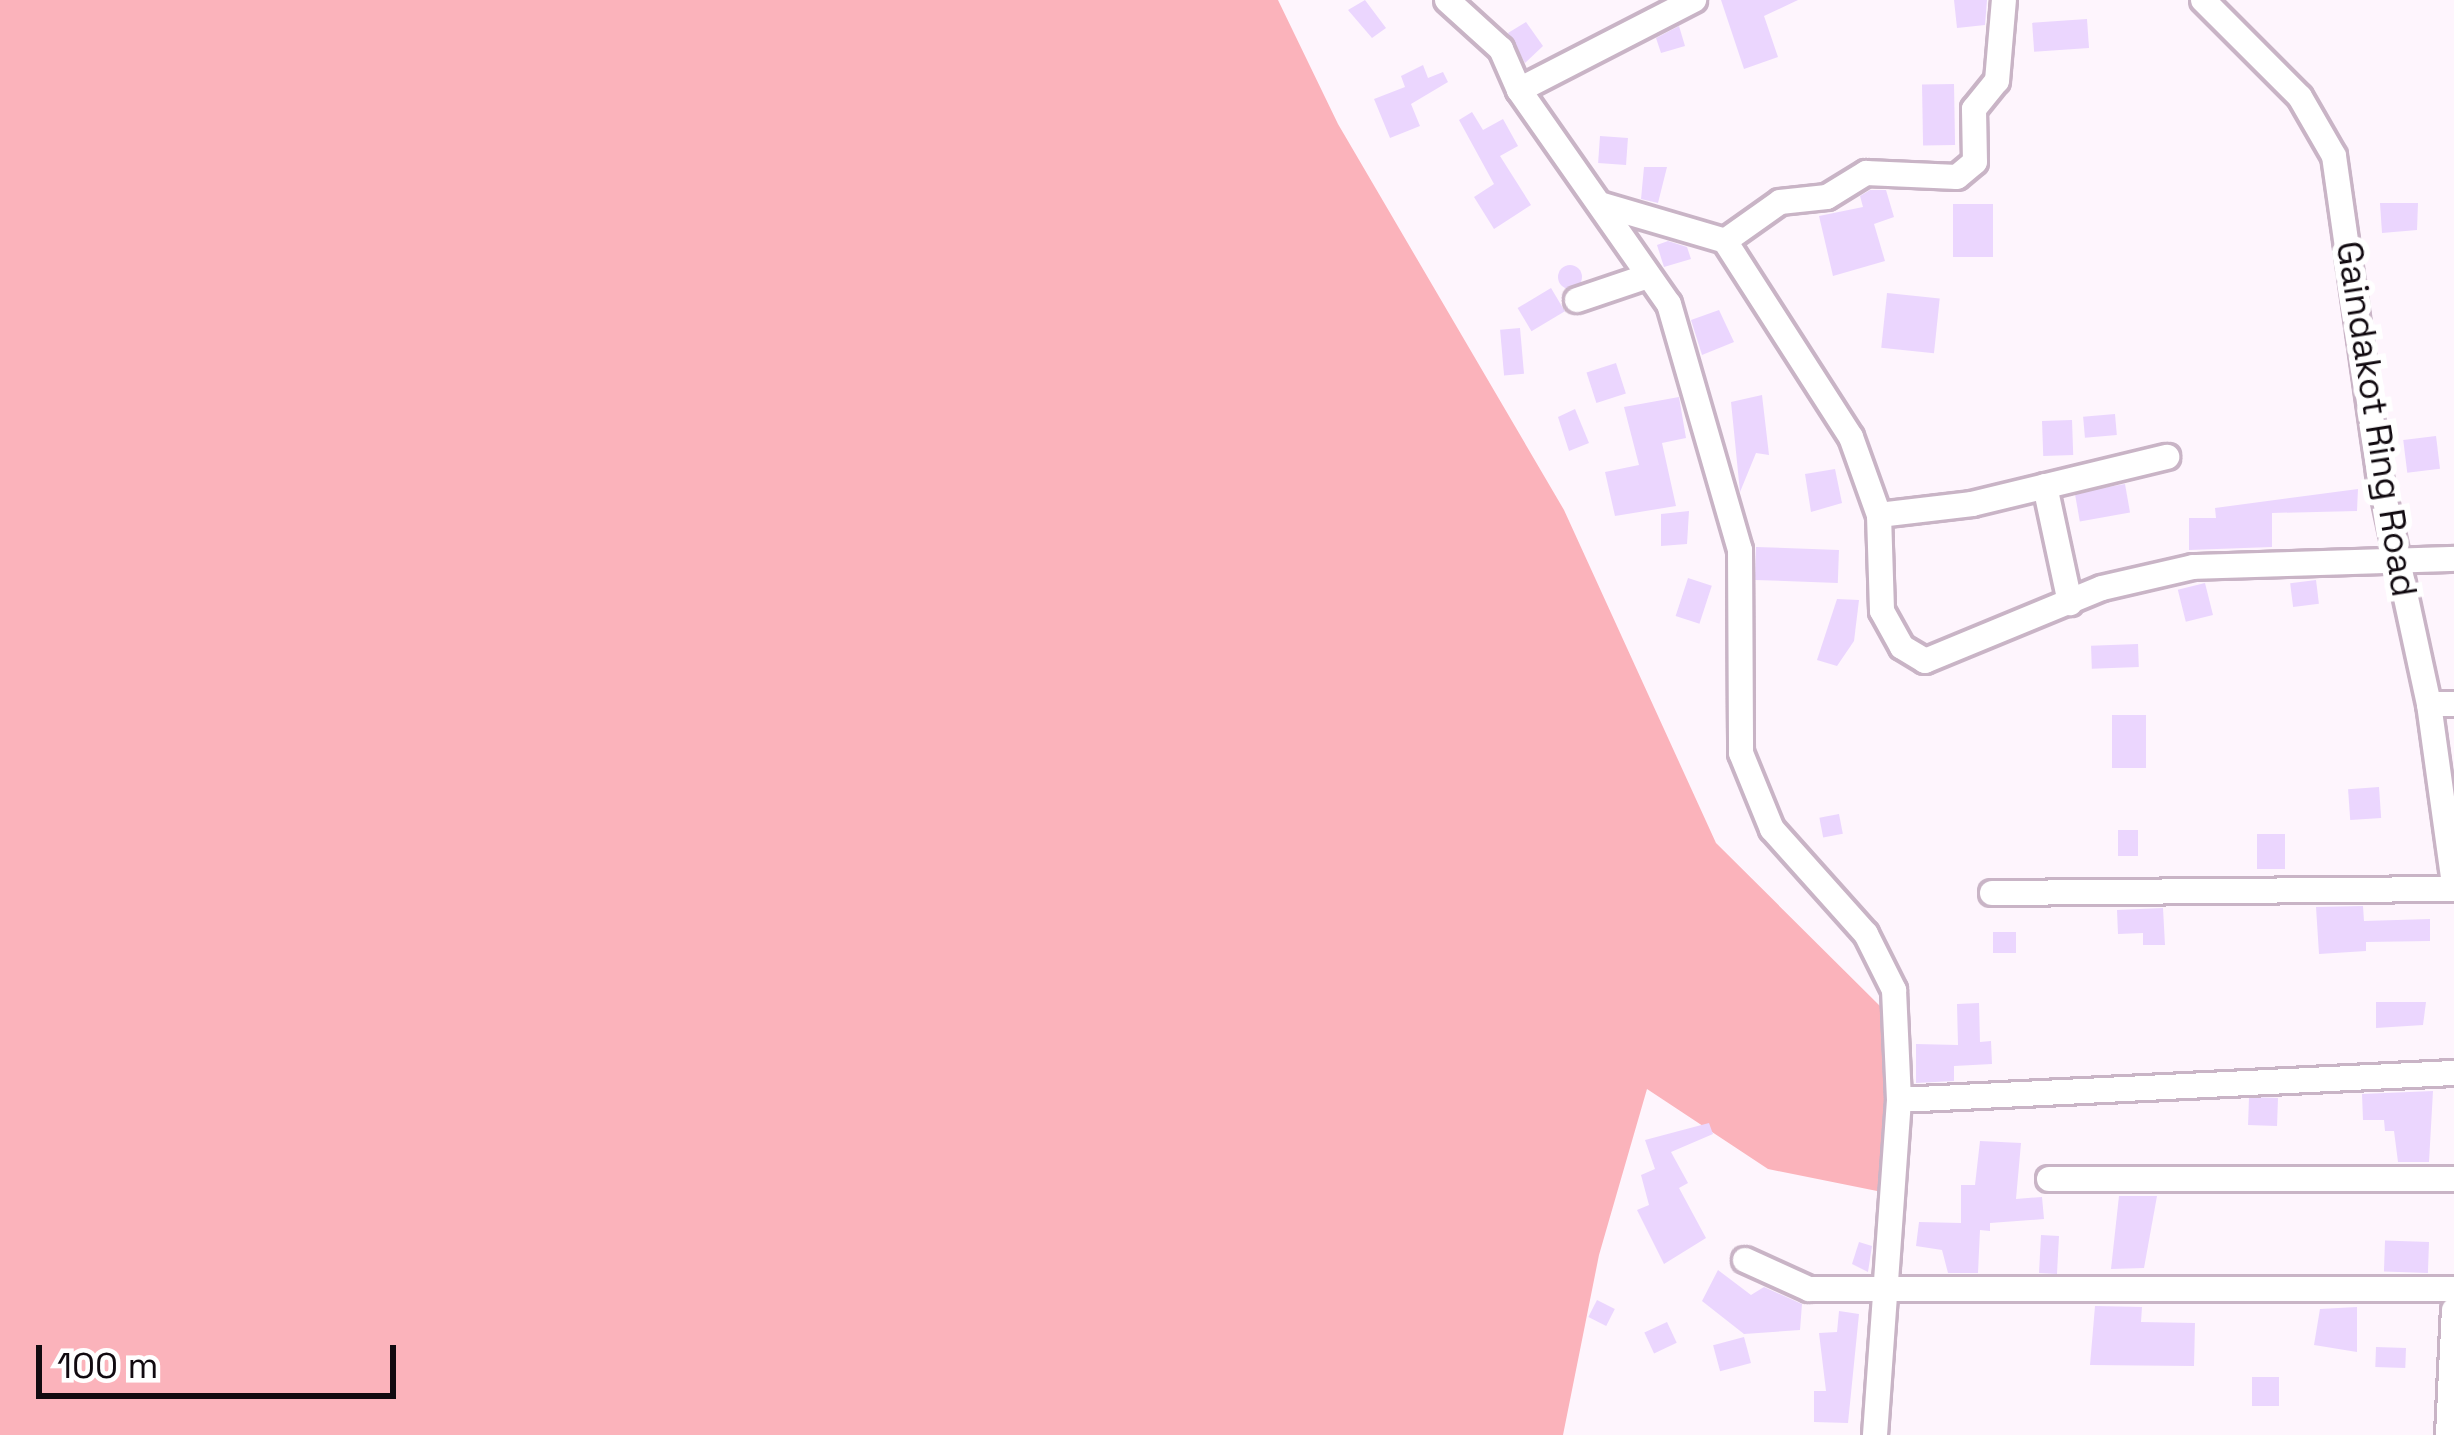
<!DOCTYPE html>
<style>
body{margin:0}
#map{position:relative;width:2454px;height:1435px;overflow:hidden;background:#fef5fd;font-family:"Space Grotesk",sans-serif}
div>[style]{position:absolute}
.green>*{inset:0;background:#fbb3bb}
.building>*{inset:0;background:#ebd6fe;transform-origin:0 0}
.round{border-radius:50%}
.roads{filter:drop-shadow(3px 0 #c9b4c6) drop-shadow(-3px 0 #c9b4c6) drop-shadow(0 3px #c9b4c6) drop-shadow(0 -3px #c9b4c6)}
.minor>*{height:24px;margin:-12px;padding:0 12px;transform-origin:12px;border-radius:12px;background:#fff}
span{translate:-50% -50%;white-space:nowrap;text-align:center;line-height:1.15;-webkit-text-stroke:12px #fff;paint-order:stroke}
.street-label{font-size:36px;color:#110a10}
.scale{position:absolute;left:36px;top:1345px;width:360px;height:54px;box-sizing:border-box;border:6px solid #110a10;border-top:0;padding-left:15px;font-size:36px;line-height:42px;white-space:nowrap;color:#110a10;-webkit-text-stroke:9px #fff;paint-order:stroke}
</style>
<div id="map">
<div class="green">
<i style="clip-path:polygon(0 0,1278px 0,1338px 124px,1564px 510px,1716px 843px,1884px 1010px,1892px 1194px,1768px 1169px,1647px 1089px,1599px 1255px,1563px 1435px,0 1435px)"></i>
</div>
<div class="building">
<i style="clip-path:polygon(1365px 0,1386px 28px,1372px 38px,1348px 10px)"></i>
<i style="clip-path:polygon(1721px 0,1798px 0,1764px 16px,1778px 57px,1744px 69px)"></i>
<i style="clip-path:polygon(1954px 0,1987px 0,1985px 25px,1957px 28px)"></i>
<i style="left:2087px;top:19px;width:29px;height:55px;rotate:86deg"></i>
<i style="clip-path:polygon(1526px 22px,1543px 46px,1525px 63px,1508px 33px)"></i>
<i style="clip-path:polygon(1679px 26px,1685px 46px,1661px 53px,1656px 38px)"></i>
<i style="clip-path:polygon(1423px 65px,1428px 78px,1443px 72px,1448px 82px,1411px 104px,1420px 126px,1390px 138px,1374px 99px,1405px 87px,1401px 76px)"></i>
<i style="left:1954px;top:84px;width:61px;height:32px;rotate:89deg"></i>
<i style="clip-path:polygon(1472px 112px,1483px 130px,1503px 119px,1518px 146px,1500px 156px,1531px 205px,1494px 229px,1474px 197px,1494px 184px,1459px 120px)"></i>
<i style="left:1600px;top:136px;width:28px;height:27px;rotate:4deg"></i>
<i style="clip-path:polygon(1644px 167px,1667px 167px,1658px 203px,1641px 199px)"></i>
<i style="clip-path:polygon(1870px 190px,1886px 190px,1894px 217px,1874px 224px,1885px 261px,1833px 276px,1819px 216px,1863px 207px,1860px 196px)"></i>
<i style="clip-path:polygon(2380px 203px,2418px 203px,2417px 230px,2382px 233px)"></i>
<i style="left:1993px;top:204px;width:53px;height:40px;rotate:90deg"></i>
<i style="clip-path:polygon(1668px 241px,1687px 247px,1691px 259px,1664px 267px,1657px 245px)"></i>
<i class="round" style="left:1558px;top:265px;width:24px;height:24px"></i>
<i style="left:1551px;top:288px;width:27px;height:39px;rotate:59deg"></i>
<i style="left:1887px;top:293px;width:53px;height:55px;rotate:6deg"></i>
<i style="clip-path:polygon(1719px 310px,1734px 342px,1702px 355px,1691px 320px)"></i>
<i style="left:1520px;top:328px;width:46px;height:20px;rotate:85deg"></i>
<i style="left:1616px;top:363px;width:32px;height:31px;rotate:72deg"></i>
<i style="clip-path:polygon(1762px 395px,1769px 455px,1756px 453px,1740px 492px,1731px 402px)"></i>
<i style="clip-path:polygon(1679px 397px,1686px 438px,1662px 443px,1676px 506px,1615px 516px,1605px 472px,1639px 465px,1624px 407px)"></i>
<i style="clip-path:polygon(1575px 409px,1589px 443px,1569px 451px,1558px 417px)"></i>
<i style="left:2115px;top:414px;width:21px;height:32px;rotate:85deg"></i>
<i style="left:2072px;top:420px;width:35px;height:30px;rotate:88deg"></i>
<i style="left:2436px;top:436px;width:33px;height:33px;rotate:83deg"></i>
<i style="clip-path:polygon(1835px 469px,1842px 503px,1811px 512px,1805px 474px)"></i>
<i style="left:2125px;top:484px;width:29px;height:51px;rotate:80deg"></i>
<i style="clip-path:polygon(2358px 489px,2357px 511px,2272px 513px,2272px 547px,2189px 550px,2189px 518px,2216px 518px,2215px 508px)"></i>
<i style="clip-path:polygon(1689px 511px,1687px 544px,1661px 546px,1661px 514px)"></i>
<i style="left:1756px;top:547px;width:83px;height:33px;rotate:2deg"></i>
<i style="left:1688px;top:578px;width:25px;height:40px;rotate:18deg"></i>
<i style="left:2316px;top:580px;width:24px;height:26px;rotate:83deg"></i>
<i style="left:2205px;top:583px;width:33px;height:28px;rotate:76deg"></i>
<i style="clip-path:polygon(1837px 599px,1859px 600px,1854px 641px,1837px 666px,1817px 660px)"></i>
<i style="left:2138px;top:644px;width:23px;height:47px;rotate:88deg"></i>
<i style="left:2112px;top:715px;width:34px;height:53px"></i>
<i style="left:2379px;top:787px;width:31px;height:31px;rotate:86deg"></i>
<i style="left:1839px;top:814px;width:20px;height:20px;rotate:79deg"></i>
<i style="left:2118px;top:830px;width:20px;height:26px"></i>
<i style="left:2257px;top:834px;width:28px;height:35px"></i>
<i style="clip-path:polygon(2363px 906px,2364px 921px,2430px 919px,2430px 941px,2366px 942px,2366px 951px,2319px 954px,2316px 907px)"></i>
<i style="clip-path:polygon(2163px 908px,2165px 945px,2143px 945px,2143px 933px,2118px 934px,2117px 910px)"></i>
<i style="left:1993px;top:932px;width:23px;height:21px"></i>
<i style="clip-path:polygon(2376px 1002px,2426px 1002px,2423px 1025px,2376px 1028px)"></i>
<i style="clip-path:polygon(1979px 1003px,1980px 1042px,1991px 1041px,1992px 1064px,1954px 1066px,1954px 1081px,1916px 1083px,1916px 1044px,1958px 1045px,1957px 1004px)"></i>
<i style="clip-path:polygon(2433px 1091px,2429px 1162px,2398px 1162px,2394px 1131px,2385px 1131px,2384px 1120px,2363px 1120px,2362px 1094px)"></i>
<i style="left:2278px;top:1098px;width:28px;height:29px;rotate:92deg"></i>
<i style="clip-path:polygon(1709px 1123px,1713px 1134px,1671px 1152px,1688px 1183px,1679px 1188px,1706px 1238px,1664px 1264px,1637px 1210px,1649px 1205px,1641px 1175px,1655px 1169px,1645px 1140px)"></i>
<i style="clip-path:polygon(1980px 1141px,2021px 1143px,2016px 1199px,2042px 1197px,2044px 1219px,1990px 1223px,1990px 1231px,1980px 1230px,1978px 1273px,1948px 1273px,1942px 1250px,1916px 1246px,1919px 1222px,1961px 1223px,1961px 1185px,1975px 1185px)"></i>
<i style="clip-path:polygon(2119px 1196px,2157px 1196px,2144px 1268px,2111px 1269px)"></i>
<i style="left:2041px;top:1235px;width:18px;height:38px;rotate:3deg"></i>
<i style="clip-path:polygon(1859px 1242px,1872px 1246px,1868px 1272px,1852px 1264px)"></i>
<i style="left:2429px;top:1242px;width:31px;height:44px;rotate:92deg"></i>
<i style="clip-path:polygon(1718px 1270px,1751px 1295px,1764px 1287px,1802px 1304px,1800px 1330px,1744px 1334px,1702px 1301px)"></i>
<i style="left:1597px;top:1300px;width:20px;height:19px;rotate:27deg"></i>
<i style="clip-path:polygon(2095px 1306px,2142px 1307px,2141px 1322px,2195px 1323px,2194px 1366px,2090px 1365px)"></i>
<i style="clip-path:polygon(2357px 1307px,2357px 1352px,2314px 1345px,2320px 1309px)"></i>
<i style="clip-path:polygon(1839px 1311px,1859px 1314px,1848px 1423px,1814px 1422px,1814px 1391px,1826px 1391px,1819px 1333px,1837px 1332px)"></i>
<i style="left:1667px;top:1322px;width:23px;height:25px;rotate:65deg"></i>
<i style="left:1744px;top:1337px;width:27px;height:32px;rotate:75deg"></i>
<i style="left:2376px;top:1347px;width:30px;height:20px;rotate:2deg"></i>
<i style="left:2252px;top:1377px;width:27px;height:29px"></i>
</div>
<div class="roads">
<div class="minor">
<i style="left:1447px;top:0;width:73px;rotate:42.2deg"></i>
<i style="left:1501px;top:49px;width:45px;rotate:66.3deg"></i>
<i style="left:1519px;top:90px;width:261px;rotate:55deg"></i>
<i style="left:1669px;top:304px;width:256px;rotate:73.9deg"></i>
<i style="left:1740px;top:550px;width:203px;rotate:89.7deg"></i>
<i style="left:1741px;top:753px;width:82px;rotate:67.8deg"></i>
<i style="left:1772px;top:829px;width:141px;rotate:48.2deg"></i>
<i style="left:1866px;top:934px;width:63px;rotate:63.4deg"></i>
<i style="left:1894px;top:990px;width:110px;rotate:87.4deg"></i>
<i style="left:1899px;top:1100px;width:336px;rotate:94.1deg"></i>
<i style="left:2203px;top:0;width:137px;rotate:45deg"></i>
<i style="left:2300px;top:97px;width:68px;rotate:60deg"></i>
<i style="left:2334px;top:156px;width:320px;rotate:81.9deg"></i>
<i style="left:2379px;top:473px;width:236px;rotate:77.8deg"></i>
<i style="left:2429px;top:704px;width:182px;rotate:82.1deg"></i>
<i style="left:1519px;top:90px;width:197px;rotate:-27.2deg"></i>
<i style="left:1603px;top:205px;width:127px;rotate:16.4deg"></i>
<i style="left:1725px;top:241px;width:233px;rotate:57.3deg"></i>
<i style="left:1851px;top:437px;width:83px;rotate:70.3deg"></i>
<i style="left:1879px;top:515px;width:96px;rotate:88.2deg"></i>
<i style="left:1882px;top:611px;width:41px;rotate:60.9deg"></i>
<i style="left:1902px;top:647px;width:27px;rotate:31deg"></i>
<i style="left:1925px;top:661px;width:191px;rotate:-22.4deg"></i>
<i style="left:2102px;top:588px;width:93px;rotate:-13deg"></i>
<i style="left:2193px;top:567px;width:261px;rotate:-1.8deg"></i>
<i style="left:1725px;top:241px;width:67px;rotate:-35.3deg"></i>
<i style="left:1780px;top:202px;width:47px;rotate:-6.1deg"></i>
<i style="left:1827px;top:197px;width:46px;rotate:-31.6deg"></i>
<i style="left:1866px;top:173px;width:91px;rotate:2.5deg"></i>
<i style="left:1957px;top:177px;width:23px;rotate:-40deg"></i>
<i style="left:1975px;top:162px;width:53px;rotate:-91.1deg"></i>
<i style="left:1974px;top:109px;width:36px;rotate:-51deg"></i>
<i style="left:1997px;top:81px;width:81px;rotate:-85.1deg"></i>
<i style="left:1577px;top:300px;width:75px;rotate:-18.7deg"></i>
<i style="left:2045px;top:486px;width:120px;rotate:77.9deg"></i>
<i style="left:1879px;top:515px;width:94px;rotate:-6.7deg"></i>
<i style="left:1972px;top:504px;width:201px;rotate:-13.6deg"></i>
<i style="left:2429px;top:704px;width:25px"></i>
<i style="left:1992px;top:893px;width:462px;rotate:-0.5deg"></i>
<i style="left:1899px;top:1100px;width:556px;rotate:-2.79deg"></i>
<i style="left:2049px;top:1179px;width:405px"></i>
<i style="left:1745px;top:1260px;width:70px;rotate:24.4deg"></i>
<i style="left:1809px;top:1289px;width:645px"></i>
<i style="left:2448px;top:1435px;width:125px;rotate:-87.3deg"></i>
</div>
</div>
<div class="street-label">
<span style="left:2376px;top:419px;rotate:81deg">Gaindakot Ring Road</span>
</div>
<div class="scale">100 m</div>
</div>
